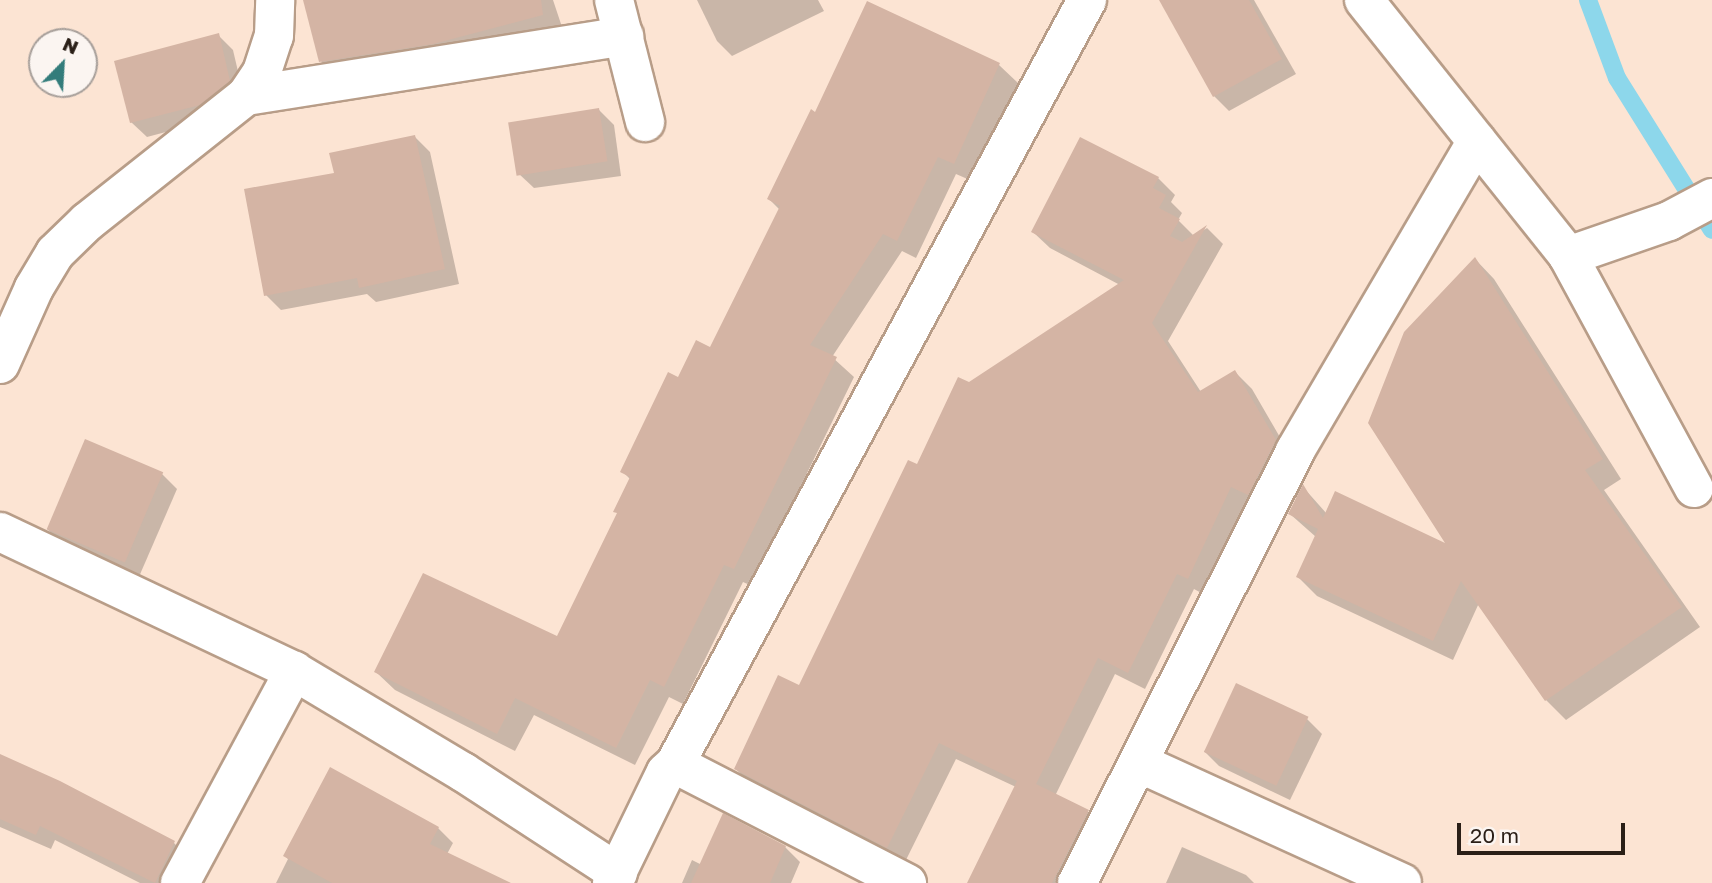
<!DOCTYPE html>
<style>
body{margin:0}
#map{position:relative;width:1712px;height:883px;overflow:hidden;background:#fce4d3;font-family:"Golos Text",sans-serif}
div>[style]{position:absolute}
.shadow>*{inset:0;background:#0003}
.stream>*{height:18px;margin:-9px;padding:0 9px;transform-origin:9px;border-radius:9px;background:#8dd7eb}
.building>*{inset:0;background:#d4b4a4;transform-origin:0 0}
.roads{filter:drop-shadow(2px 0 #b89d88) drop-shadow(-2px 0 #b89d88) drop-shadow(0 2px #b89d88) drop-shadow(0 -2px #b89d88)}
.minor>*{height:38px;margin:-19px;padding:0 19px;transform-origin:19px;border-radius:19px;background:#fff}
span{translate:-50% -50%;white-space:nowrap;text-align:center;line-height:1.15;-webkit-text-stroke:5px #fbf5f1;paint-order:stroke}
.north{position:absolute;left:28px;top:28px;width:70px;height:70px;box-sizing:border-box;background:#fbf5f1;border:2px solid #a79f9a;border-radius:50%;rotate:24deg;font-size:19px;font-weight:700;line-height:28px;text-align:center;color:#2a1f17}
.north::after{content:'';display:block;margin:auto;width:24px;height:32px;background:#337c7b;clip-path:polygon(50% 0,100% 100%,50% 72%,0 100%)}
.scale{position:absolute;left:1457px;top:823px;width:168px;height:32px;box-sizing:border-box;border:4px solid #2a1f17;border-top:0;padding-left:9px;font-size:21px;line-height:24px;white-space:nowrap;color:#2a1f17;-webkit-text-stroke:5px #fbf5f1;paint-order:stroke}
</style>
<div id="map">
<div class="shadow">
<i style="clip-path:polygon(304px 0,553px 0,565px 36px,336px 77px,321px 61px)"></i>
<i style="clip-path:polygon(697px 0,818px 0,824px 11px,732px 56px,717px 41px)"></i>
<i style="clip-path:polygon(1161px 0,1254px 0,1296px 74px,1229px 111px,1214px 96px)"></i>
<i style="clip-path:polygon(868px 3px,999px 65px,1018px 83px,972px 181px,956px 174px,916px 258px,902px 251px,832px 357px,854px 377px,752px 586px,743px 582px,683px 704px,669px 697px,635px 765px,534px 715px,515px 751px,395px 690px,376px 672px,558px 638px,618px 514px,630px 479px,622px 471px,679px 379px,711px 349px,780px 210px,769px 199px,816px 114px)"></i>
<i style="clip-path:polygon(218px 35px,233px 50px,244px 97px,215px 119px,147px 137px,131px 122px)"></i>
<i style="clip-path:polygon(599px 110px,614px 125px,621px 176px,534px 188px,518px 173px)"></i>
<i style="clip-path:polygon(415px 137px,430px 152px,459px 284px,376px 302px,367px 294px,281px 310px,266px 295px)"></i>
<i style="clip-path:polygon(1158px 178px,1175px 195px,1171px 202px,1182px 213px,1178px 220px,1194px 236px,1207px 228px,1223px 244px,1168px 341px,1201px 392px,1235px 372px,1252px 389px,1292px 458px,1205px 595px,1194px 589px,1145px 689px,1115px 674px,1055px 796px,1088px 812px,1105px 828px,1077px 883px,969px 883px,1016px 787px,956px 759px,904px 864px,752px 786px,736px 769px,799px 687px,918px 467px,969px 384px,1120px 285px,1050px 248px,1033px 232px)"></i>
<i style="clip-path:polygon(1475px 259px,1494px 279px,1621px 479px,1604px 490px,1700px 627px,1566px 720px,1546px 700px,1479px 603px,1453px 660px,1317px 596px,1298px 577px,1316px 537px,1290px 514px,1303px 487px,1327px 514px,1449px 547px)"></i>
<i style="clip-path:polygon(162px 474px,177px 489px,138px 579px,63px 544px,47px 529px)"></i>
<i style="clip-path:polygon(1307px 719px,1322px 734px,1290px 800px,1219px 766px,1204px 751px)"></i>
<i style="clip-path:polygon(0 757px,174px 843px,189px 858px,177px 883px,140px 883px,55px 840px,51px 849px,0 827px)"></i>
<i style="clip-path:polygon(438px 828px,453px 843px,447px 854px,507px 883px,276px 883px,288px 859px,285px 856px)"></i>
<i style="clip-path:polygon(785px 847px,800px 862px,791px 883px,682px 883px,692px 860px,702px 865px)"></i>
<i style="clip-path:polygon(1182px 847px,1246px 875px,1254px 883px,1166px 883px)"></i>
</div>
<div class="stream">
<i style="left:1588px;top:0;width:83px;rotate:69.6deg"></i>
<i style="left:1617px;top:78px;width:179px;rotate:58deg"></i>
</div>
<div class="building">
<i style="clip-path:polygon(303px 0,541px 0,543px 15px,433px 44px,319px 62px)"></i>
<i style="clip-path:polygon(1159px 0,1249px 0,1282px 59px,1213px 97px)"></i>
<i style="clip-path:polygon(867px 1px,1000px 63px,954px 164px,938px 157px,897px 241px,883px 234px,810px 345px,837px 357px,734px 569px,724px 565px,664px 687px,650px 680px,616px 748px,515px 698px,497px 734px,374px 672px,423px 573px,557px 636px,617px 513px,613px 512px,630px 477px,620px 472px,668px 372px,678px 377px,696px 340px,710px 347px,780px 206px,767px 199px,811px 109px,815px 112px)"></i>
<i style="clip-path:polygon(219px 33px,230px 81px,200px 105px,130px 123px,114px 61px)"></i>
<i style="left:599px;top:108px;width:54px;height:92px;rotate:81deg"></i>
<i style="clip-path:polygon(415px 135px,445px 269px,359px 288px,357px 278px,264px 296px,244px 189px,334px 173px,329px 153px)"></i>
<i style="clip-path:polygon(1080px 137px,1159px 177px,1153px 188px,1166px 195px,1159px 208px,1180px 219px,1170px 236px,1182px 242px,1207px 225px,1152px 323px,1198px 392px,1235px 370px,1276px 440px,1248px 495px,1231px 487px,1188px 579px,1177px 574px,1128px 673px,1098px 658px,1036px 784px,1089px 810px,1052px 883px,967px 883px,1017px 781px,939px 743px,887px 848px,734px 769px,778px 675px,799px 685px,908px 460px,917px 464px,958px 377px,969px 382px,1124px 280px,1031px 232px)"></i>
<i style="clip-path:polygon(1475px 257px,1603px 459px,1585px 470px,1682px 607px,1545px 701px,1461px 581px,1433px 641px,1296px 577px,1318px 529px,1288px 514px,1303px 484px,1323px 518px,1335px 491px,1445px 543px,1368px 423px,1404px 332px)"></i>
<i style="left:85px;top:439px;width:85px;height:98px;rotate:23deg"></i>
<i style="left:1236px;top:683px;width:80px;height:76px;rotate:25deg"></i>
<i style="clip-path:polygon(0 754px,60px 781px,175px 841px,155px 883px,40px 826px,36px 835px,0 819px)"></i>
<i style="clip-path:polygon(330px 767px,439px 827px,430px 844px,511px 883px,332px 883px,283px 856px)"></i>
<i style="clip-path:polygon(723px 813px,786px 846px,770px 883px,691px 883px)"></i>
</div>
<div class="roads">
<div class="minor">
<i style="left:614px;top:0;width:126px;rotate:75.7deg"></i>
<i style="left:1364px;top:0;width:327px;rotate:51.4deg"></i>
<i style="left:1568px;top:256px;width:264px;rotate:61.5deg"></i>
<i style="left:246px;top:96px;width:383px;rotate:-9deg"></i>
<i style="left:1568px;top:256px;width:107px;rotate:-19.1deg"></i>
<i style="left:1669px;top:221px;width:49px;rotate:-28.1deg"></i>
<i style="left:0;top:364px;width:83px;rotate:-65.9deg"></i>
<i style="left:34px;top:288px;width:41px;rotate:-59deg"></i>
<i style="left:55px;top:253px;width:45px;rotate:-44.1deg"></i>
<i style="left:87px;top:222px;width:203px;rotate:-38.4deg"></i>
<i style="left:246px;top:96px;width:29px;rotate:-56deg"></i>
<i style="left:262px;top:72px;width:38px;rotate:-72deg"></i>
<i style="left:274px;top:36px;width:36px;rotate:-88deg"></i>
<i style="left:0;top:532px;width:325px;rotate:25.3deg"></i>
<i style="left:294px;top:671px;width:197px;rotate:30.9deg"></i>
<i style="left:463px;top:772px;width:185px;rotate:33.1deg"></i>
<i style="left:1139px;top:763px;width:289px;rotate:24.5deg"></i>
<i style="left:675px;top:764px;width:261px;rotate:27.2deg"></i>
<i style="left:180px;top:883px;width:241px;rotate:-61.7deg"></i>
<i style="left:612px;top:883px;width:123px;rotate:-64.1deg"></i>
<i style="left:666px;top:772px;width:12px;rotate:-42deg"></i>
<i style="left:675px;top:764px;width:868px;rotate:-61.66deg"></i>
<i style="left:1077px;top:883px;width:484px;rotate:-63.2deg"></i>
<i style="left:1295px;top:451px;width:359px;rotate:-59.6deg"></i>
</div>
</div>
<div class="north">N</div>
<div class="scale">20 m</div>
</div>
